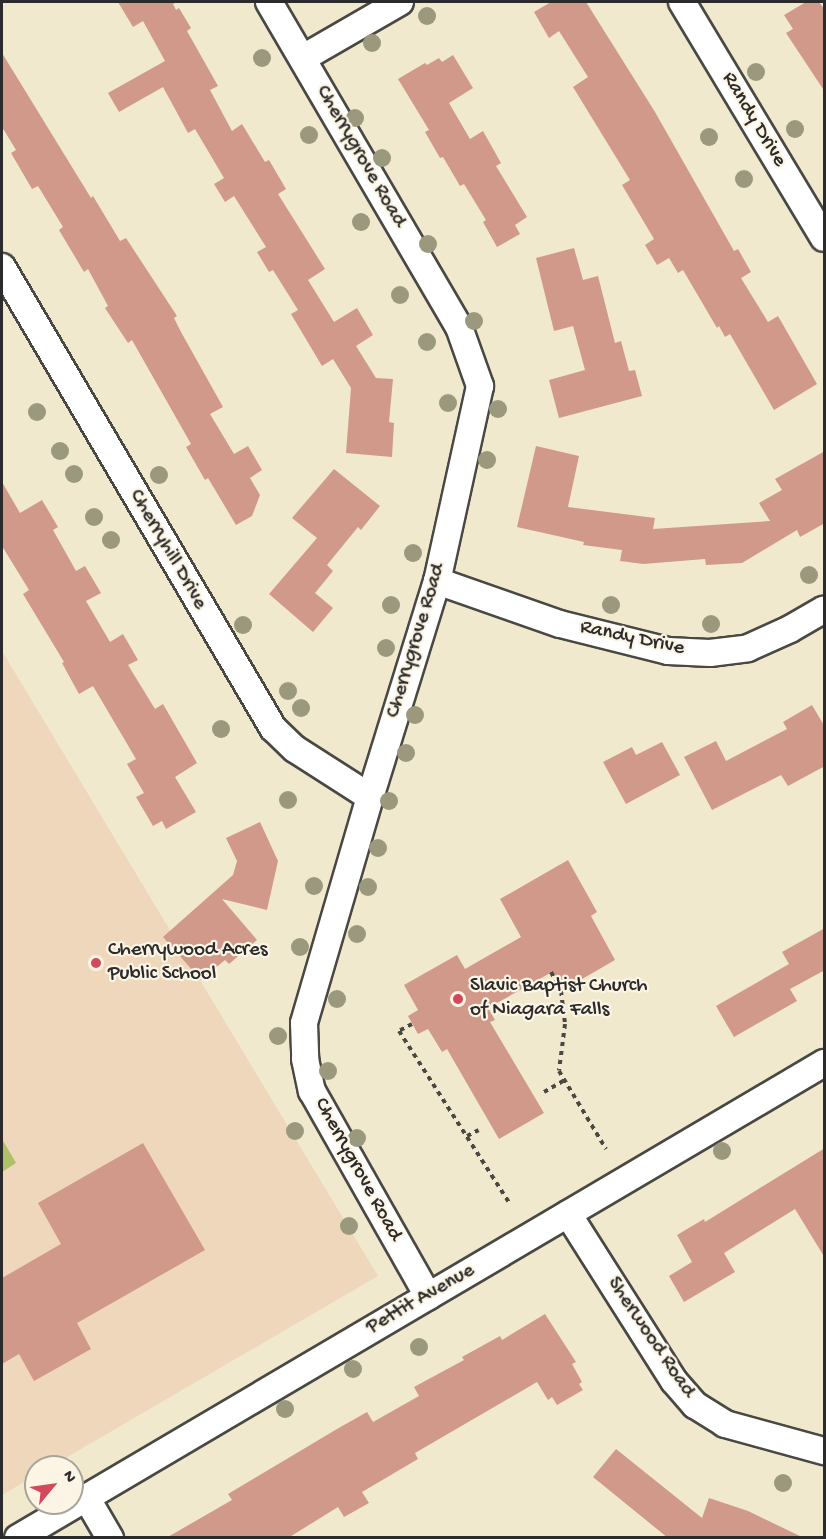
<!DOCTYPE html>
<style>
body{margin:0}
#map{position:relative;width:826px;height:1539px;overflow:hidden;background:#f1e9ce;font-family:"Gochi Hand",sans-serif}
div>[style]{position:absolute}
.built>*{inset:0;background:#eed7bb}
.green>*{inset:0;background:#adc266}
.building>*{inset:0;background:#d1998a}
.path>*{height:4px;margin-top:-2px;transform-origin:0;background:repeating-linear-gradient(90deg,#494843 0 4.5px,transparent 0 9px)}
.roads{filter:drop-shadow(2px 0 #494843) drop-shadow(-2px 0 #494843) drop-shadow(0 2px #494843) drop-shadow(0 -2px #494843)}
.street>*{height:26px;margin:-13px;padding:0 13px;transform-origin:13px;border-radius:13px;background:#fff}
.trees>*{width:18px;height:18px;margin:-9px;border-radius:50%;background:#9a997e}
.dots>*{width:16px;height:16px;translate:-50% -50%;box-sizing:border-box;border:3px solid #fcf5e5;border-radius:50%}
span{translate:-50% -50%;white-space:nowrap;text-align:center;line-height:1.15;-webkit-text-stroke:4.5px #fcf5e5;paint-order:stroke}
.street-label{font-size:21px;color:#2b2b2b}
.poi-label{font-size:21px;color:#2b2b2b}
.left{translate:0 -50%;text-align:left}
.frame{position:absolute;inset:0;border:3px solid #2b2b2b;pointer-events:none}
.north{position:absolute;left:24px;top:1455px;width:60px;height:60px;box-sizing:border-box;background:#fcf5e5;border:2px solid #a8a49b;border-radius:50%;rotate:61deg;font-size:16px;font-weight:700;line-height:24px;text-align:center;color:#2b2b2b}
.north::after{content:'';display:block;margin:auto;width:21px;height:27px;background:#d1495b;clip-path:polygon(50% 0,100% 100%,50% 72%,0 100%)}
</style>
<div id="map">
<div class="built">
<i style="clip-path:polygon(2px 651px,378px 1276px,50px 1467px,36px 1467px,36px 1475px,2px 1495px)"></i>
</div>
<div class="green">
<i style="clip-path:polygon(2px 1139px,16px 1163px,2px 1172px)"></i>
</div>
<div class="building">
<i style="clip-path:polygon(118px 2px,177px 2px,173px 4px,176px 10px,179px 8px,191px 28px,187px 31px,218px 86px,210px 90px,232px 131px,242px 124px,265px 162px,269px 160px,286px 189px,278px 194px,325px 269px,308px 280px,334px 322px,357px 308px,373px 335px,356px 346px,376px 378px,393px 379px,389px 422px,394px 423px,392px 457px,346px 453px,351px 388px,333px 359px,322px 366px,291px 314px,298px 310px,273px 270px,269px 272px,257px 252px,266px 247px,234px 196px,225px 202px,214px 184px,224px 178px,195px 129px,188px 133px,163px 87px,119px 112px,108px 93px,165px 61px,143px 21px,133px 27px)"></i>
<i style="clip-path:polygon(551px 2px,586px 2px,655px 112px,734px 251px,738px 249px,751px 272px,741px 278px,768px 322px,778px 316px,817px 384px,774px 410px,730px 334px,725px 337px,719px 326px,717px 328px,683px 270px,678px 273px,669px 258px,657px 265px,645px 245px,654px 239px,622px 185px,630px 180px,573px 87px,588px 77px,559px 31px,549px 38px,534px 12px)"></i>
<i style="clip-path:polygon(806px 2px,819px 2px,825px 10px,825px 92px,786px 33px,793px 29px,784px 15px)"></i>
<i style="clip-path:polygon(2px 53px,91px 198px,93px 196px,120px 241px,126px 238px,177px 316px,174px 318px,181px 332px,223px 407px,210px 414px,234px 454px,248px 446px,262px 470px,250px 478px,260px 495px,252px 516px,236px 525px,208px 478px,205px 480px,186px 447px,191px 444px,132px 340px,128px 343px,105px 308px,108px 306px,88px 269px,84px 272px,59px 230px,63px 227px,38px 186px,32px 189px,11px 153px,16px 150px,2px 127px)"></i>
<i style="clip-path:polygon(453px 55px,473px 88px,449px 103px,470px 139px,483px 131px,501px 163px,496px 166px,527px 217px,515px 225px,520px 234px,497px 247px,483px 222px,486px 220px,464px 184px,460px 186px,443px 157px,440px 158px,425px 132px,429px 130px,398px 79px,425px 63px,427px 65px,439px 58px,442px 62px)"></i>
<i style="clip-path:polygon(574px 248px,583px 280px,598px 276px,615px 343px,621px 341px,629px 371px,635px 370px,642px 396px,559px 418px,549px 380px,585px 370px,573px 326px,554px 331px,536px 258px)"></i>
<i style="clip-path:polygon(536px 446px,579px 456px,568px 507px,655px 518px,653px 529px,770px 521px,759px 503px,782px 490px,775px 479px,825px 451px,825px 523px,800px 537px,797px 530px,742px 563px,706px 565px,705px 559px,643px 564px,620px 561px,622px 550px,583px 545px,584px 542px,517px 527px)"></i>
<i style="clip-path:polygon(334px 469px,380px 506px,361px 530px,358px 527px,327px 565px,333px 571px,315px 593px,333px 608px,313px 632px,269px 594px,317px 538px,292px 518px)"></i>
<i style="clip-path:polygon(2px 482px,20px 513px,42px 500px,58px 527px,53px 530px,76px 571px,85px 566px,101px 593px,86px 601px,110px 642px,123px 634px,138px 660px,128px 665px,155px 709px,163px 704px,197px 763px,175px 777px,196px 812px,166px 829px,162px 821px,153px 826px,136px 797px,144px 793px,127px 764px,136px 759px,93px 686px,79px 694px,62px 663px,64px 662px,23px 594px,29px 590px,2px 546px)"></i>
<i style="clip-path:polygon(812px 705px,825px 727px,825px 766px,788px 786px,781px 775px,712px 810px,684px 757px,716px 741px,726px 761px,787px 729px,783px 722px)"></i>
<i style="clip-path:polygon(662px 742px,680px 775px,626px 804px,603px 762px,632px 747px,636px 755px)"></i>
<i style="clip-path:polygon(260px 822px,278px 861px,267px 910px,222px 899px,257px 940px,229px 964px,225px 960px,201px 980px,163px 937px,233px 875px,237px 861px,226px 838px)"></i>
<i style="clip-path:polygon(568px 860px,597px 912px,591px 916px,615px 960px,563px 990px,552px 972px,488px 1008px,495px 1020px,490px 1022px,544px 1113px,499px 1139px,447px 1049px,442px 1052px,428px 1029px,418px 1034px,408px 1016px,418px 1010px,404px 985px,457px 955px,465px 969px,521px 937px,500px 899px)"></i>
<i style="clip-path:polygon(825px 928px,825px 970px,790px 989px,797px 1001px,734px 1037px,716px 1006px,789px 964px,782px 952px)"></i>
<i style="clip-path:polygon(143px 1143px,205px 1250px,77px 1323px,91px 1349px,34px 1381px,19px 1354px,2px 1364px,2px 1278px,61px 1244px,38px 1203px)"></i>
<i style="clip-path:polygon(825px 1148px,825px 1258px,795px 1209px,724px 1253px,735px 1272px,684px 1302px,669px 1276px,692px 1262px,677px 1235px,704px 1219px,705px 1222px)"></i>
<i style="clip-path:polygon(545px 1314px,576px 1362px,572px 1364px,582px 1382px,579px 1384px,583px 1390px,557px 1405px,552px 1397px,548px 1400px,537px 1382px,415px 1453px,418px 1459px,362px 1492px,369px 1503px,344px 1517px,338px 1507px,288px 1538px,166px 1538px,232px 1500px,228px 1494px,337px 1429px,367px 1412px,373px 1422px,419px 1396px,414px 1387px,464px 1360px,462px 1357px,500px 1336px,502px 1340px)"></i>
<i style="clip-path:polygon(616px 1449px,702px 1518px,709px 1498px,748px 1511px,804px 1538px,668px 1538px,593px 1477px)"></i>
</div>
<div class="path">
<i style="left:551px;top:972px;width:21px;rotate:62deg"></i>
<i style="left:561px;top:991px;width:33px;rotate:83deg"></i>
<i style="left:565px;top:1024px;width:47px;rotate:97.3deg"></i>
<i style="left:559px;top:1071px;width:91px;rotate:58.9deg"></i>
<i style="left:412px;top:1024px;width:15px;rotate:152deg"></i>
<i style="left:399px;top:1031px;width:206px;rotate:57.3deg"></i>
<i style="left:544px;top:1092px;width:22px;rotate:-30deg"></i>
<i style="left:467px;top:1136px;width:13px;rotate:-27deg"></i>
</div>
<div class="roads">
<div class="street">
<i style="left:269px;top:2px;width:376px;rotate:59.7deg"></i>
<i style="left:459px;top:327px;width:63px;rotate:70.4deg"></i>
<i style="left:480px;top:386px;width:200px;rotate:102.4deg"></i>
<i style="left:437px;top:581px;width:226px;rotate:107.2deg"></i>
<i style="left:370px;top:797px;width:235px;rotate:106.3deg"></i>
<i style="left:304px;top:1023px;width:36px;rotate:88deg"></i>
<i style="left:305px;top:1059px;width:33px;rotate:78deg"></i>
<i style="left:312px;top:1091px;width:236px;rotate:60.5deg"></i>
<i style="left:682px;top:2px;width:275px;rotate:59deg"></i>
<i style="left:303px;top:58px;width:112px;rotate:-30deg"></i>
<i style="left:2px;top:267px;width:535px;rotate:59.55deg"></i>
<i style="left:273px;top:728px;width:30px;rotate:44deg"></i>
<i style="left:295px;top:749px;width:89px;rotate:32.6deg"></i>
<i style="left:437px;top:581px;width:130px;rotate:19.3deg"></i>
<i style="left:560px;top:624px;width:111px;rotate:14deg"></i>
<i style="left:668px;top:651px;width:42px;rotate:2.7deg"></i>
<i style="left:710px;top:653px;width:38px;rotate:-7deg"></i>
<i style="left:748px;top:648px;width:46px;rotate:-24.3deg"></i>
<i style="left:790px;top:629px;width:39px;rotate:-30deg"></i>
<i style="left:568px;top:1214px;width:198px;rotate:57.6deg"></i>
<i style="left:674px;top:1381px;width:32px;rotate:49deg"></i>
<i style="left:695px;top:1405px;width:36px;rotate:32deg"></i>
<i style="left:725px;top:1424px;width:103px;rotate:15.3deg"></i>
<i style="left:86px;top:1497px;width:48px;rotate:59.7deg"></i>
<i style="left:18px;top:1538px;width:936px;rotate:-30.51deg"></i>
</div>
</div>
<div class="trees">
<i style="left:427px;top:16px"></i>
<i style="left:372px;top:43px"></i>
<i style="left:262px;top:58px"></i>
<i style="left:756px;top:72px"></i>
<i style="left:355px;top:118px"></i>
<i style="left:795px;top:129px"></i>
<i style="left:309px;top:135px"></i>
<i style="left:709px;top:137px"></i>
<i style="left:382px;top:158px"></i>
<i style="left:744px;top:179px"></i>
<i style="left:361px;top:222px"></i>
<i style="left:428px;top:244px"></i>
<i style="left:400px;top:295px"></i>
<i style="left:474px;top:321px"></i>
<i style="left:427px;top:342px"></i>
<i style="left:448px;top:403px"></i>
<i style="left:498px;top:409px"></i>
<i style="left:37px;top:412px"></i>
<i style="left:60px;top:451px"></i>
<i style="left:487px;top:460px"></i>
<i style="left:74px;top:474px"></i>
<i style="left:159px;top:475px"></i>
<i style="left:94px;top:517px"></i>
<i style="left:111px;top:540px"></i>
<i style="left:413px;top:553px"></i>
<i style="left:809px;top:575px"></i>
<i style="left:391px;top:605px"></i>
<i style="left:611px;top:605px"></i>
<i style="left:711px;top:624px"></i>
<i style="left:243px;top:625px"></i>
<i style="left:386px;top:648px"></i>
<i style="left:288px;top:691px"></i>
<i style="left:301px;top:708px"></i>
<i style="left:415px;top:715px"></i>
<i style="left:221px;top:729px"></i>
<i style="left:406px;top:753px"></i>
<i style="left:288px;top:800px"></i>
<i style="left:389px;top:801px"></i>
<i style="left:378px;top:848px"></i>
<i style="left:314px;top:886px"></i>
<i style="left:368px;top:887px"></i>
<i style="left:357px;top:934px"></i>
<i style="left:300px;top:947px"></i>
<i style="left:337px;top:999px"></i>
<i style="left:278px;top:1036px"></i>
<i style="left:328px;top:1071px"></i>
<i style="left:295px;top:1131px"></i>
<i style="left:357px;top:1138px"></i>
<i style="left:722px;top:1151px"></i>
<i style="left:349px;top:1226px"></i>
<i style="left:419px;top:1347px"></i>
<i style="left:353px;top:1369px"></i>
<i style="left:285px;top:1409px"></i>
<i style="left:783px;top:1483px"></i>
</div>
<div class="dots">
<i style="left:96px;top:963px;background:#d1495b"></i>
<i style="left:458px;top:999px;background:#d1495b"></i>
</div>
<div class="street-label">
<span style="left:753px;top:120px;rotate:59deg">Randy Drive</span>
<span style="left:360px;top:157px;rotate:60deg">Cherrygrove Road</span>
<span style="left:167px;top:550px;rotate:60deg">Cherryhill Drive</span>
<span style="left:632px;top:639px;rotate:12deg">Randy Drive</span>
<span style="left:417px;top:641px;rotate:-73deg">Cherrygrove Road</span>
<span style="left:357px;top:1170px;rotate:61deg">Cherrygrove Road</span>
<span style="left:421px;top:1300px;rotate:-30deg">Pettit Avenue</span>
<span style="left:650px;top:1338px;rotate:56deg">Sherwood Road</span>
</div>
<div class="poi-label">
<span class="left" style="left:108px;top:963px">Cherrywood Acres<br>Public School</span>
<span class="left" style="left:470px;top:999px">Slavic Baptist Church<br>of Niagara Falls</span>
</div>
<div class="frame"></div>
<div class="north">N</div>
</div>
